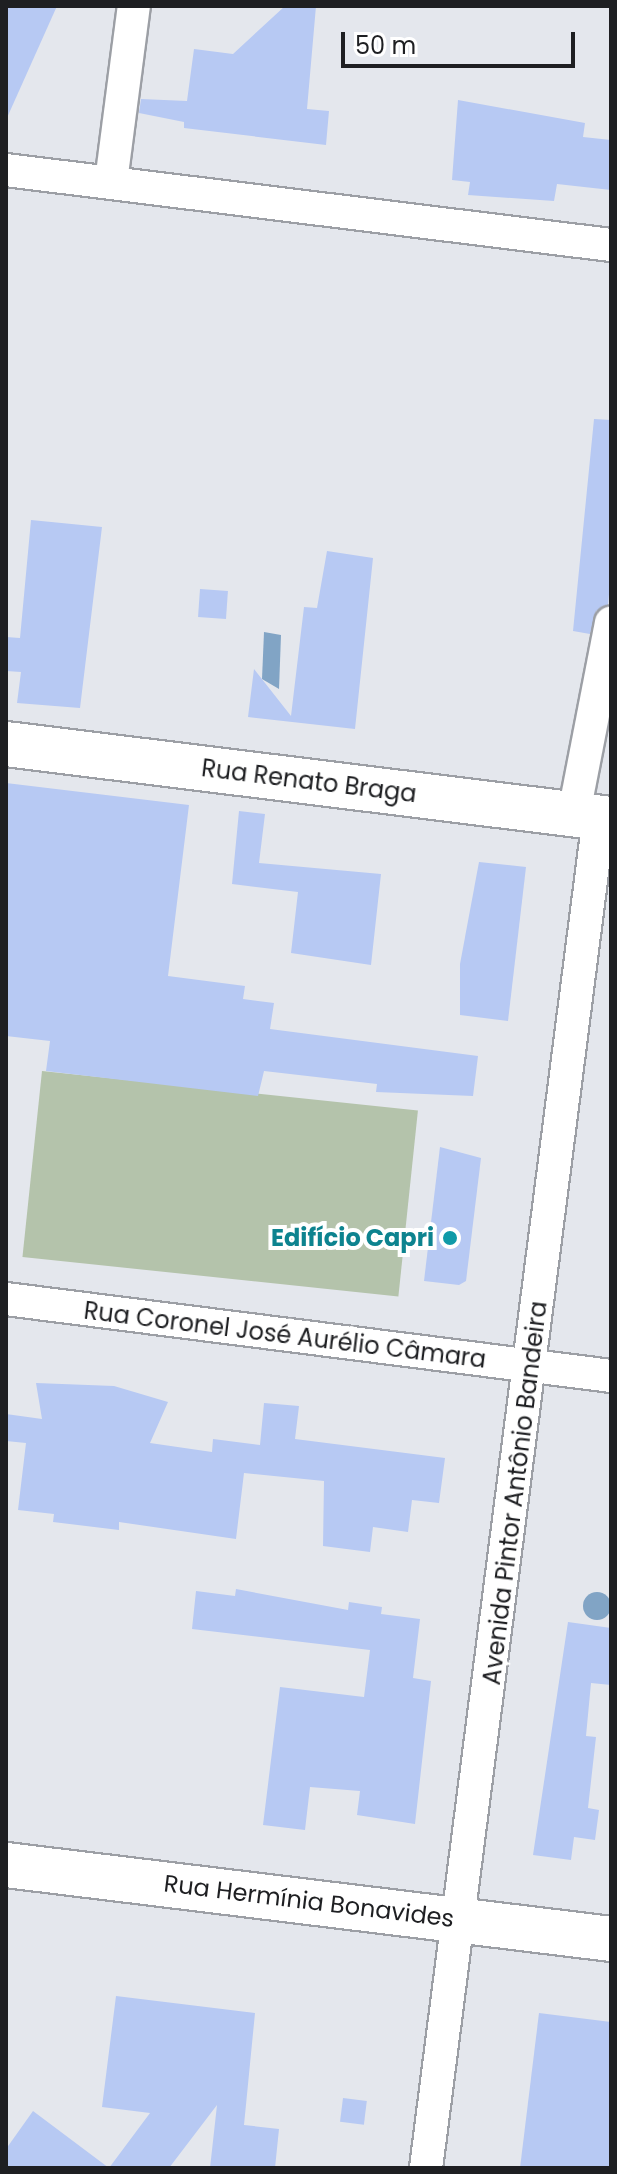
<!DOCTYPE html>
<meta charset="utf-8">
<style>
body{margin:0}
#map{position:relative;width:617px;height:2174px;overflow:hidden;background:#e4e7ed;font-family:Poppins,sans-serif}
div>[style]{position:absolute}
.green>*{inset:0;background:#b4c3ab;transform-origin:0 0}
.water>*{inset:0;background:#81a4c5}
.round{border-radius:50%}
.building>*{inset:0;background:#b7c9f3;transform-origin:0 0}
.roads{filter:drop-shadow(2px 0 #9c9fa5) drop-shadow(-2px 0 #9c9fa5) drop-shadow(0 2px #9c9fa5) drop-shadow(0 -2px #9c9fa5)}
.street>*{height:32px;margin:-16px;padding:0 16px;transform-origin:16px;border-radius:16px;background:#fff}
.primary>*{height:44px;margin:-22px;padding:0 22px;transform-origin:22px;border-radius:22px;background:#fff}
.dots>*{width:22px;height:22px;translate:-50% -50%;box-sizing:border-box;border:4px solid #fff;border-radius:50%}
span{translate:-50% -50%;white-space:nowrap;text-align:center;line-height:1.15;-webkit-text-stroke:8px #fff;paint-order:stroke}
.street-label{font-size:24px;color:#1e1f22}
.culture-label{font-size:24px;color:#0d838f;font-weight:700}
.right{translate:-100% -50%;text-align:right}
.frame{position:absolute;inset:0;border:8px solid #1e1f22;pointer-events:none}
.scale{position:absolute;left:341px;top:32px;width:234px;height:36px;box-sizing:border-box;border:4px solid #1e1f22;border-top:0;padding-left:10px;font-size:24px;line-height:28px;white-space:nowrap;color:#1e1f22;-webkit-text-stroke:6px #fff;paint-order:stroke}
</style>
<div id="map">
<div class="green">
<i style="left:42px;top:1071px;width:378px;height:187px;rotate:6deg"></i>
</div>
<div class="water">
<i style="clip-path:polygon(264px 632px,281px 635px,279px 689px,262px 679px)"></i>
<i class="round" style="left:583px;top:1592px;width:28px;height:28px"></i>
</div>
<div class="building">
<i style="clip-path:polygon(6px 6px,57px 6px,6px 120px)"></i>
<i style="clip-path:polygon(285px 6px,316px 6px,307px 109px,329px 111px,326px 145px,184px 128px,184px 122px,139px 113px,141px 99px,187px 101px,194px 49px,233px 54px)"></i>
<i style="clip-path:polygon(458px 100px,585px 123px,583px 137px,611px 140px,611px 190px,557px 184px,554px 201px,468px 195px,470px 182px,452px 180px)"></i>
<i style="clip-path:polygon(594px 419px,611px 420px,611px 572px,608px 605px,596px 611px,590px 634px,573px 631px)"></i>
<i style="clip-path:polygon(31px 520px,102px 527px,80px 708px,17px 703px,21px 672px,6px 671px,6px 637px,20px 638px)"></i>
<i style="clip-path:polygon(327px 551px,373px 558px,355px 729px,248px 717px,254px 669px,291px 716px,304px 607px,317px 608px)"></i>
<i style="left:200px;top:589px;width:28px;height:28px;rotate:4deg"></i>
<i style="clip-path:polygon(6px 783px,189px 805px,168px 976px,245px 986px,243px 999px,274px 1003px,270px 1029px,478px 1056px,473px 1096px,376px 1092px,377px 1084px,264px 1071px,258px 1096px,46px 1071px,50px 1041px,6px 1036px)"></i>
<i style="clip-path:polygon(239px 811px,265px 814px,259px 863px,381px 874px,371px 965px,291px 953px,298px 892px,232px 884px)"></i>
<i style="clip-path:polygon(479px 862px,526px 867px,508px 1021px,460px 1015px,460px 964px)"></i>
<i style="clip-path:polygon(440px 1147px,481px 1158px,466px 1281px,459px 1285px,424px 1281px)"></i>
<i style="clip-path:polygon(36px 1383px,114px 1386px,168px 1402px,150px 1443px,212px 1452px,213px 1439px,260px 1445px,264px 1403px,299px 1406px,295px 1439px,445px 1458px,439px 1503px,412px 1500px,408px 1532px,373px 1527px,370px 1552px,323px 1546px,324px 1481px,244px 1473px,236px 1539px,119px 1522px,119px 1530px,53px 1522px,54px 1514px,18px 1510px,26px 1443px,6px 1441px,6px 1414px,42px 1419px)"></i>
<i style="clip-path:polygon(236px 1589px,348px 1610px,349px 1602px,382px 1607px,381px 1614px,420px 1619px,413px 1678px,431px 1681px,415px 1824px,357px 1815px,360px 1791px,310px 1787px,305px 1830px,263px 1825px,280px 1687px,364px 1697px,370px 1650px,192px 1629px,196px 1591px,235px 1596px)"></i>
<i style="clip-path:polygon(568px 1622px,611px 1628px,611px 1685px,591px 1683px,586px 1736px,596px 1737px,588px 1808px,599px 1810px,595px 1840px,574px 1837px,571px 1860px,533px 1855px)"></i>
<i style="clip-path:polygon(116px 1996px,255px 2013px,244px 2125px,279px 2129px,275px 2168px,210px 2168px,217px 2105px,169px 2168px,6px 2168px,6px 2149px,33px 2111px,109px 2168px,150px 2113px,102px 2107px)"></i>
<i style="clip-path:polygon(539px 2013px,611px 2022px,611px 2168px,520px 2168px)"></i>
<i style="left:343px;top:2098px;width:24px;height:24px;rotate:7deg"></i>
</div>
<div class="roads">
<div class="street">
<i style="left:6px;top:170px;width:610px;rotate:7.07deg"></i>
<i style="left:111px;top:182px;width:177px;rotate:-82.6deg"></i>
<i style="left:574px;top:813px;width:194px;rotate:-79deg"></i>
<i style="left:6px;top:1299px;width:610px;rotate:7.25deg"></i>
<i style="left:426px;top:2168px;width:1362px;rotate:-82.7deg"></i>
</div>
<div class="primary">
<i style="left:6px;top:744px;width:610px;rotate:7.07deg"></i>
<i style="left:6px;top:1865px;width:610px;rotate:6.97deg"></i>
</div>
</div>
<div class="dots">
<i style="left:450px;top:1238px;background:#0f9aa8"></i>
</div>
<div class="street-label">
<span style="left:309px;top:781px;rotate:7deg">Rua Renato Braga</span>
<span style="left:285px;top:1335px;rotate:7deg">Rua Coronel José Aurélio Câmara</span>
<span style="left:515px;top:1493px;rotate:-83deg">Avenida Pintor Antônio Bandeira</span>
<span style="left:309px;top:1901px;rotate:7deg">Rua Hermínia Bonavides</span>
</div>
<div class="culture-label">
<span class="right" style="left:434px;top:1238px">Edifício Capri</span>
</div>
<div class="frame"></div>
<div class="scale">50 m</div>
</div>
